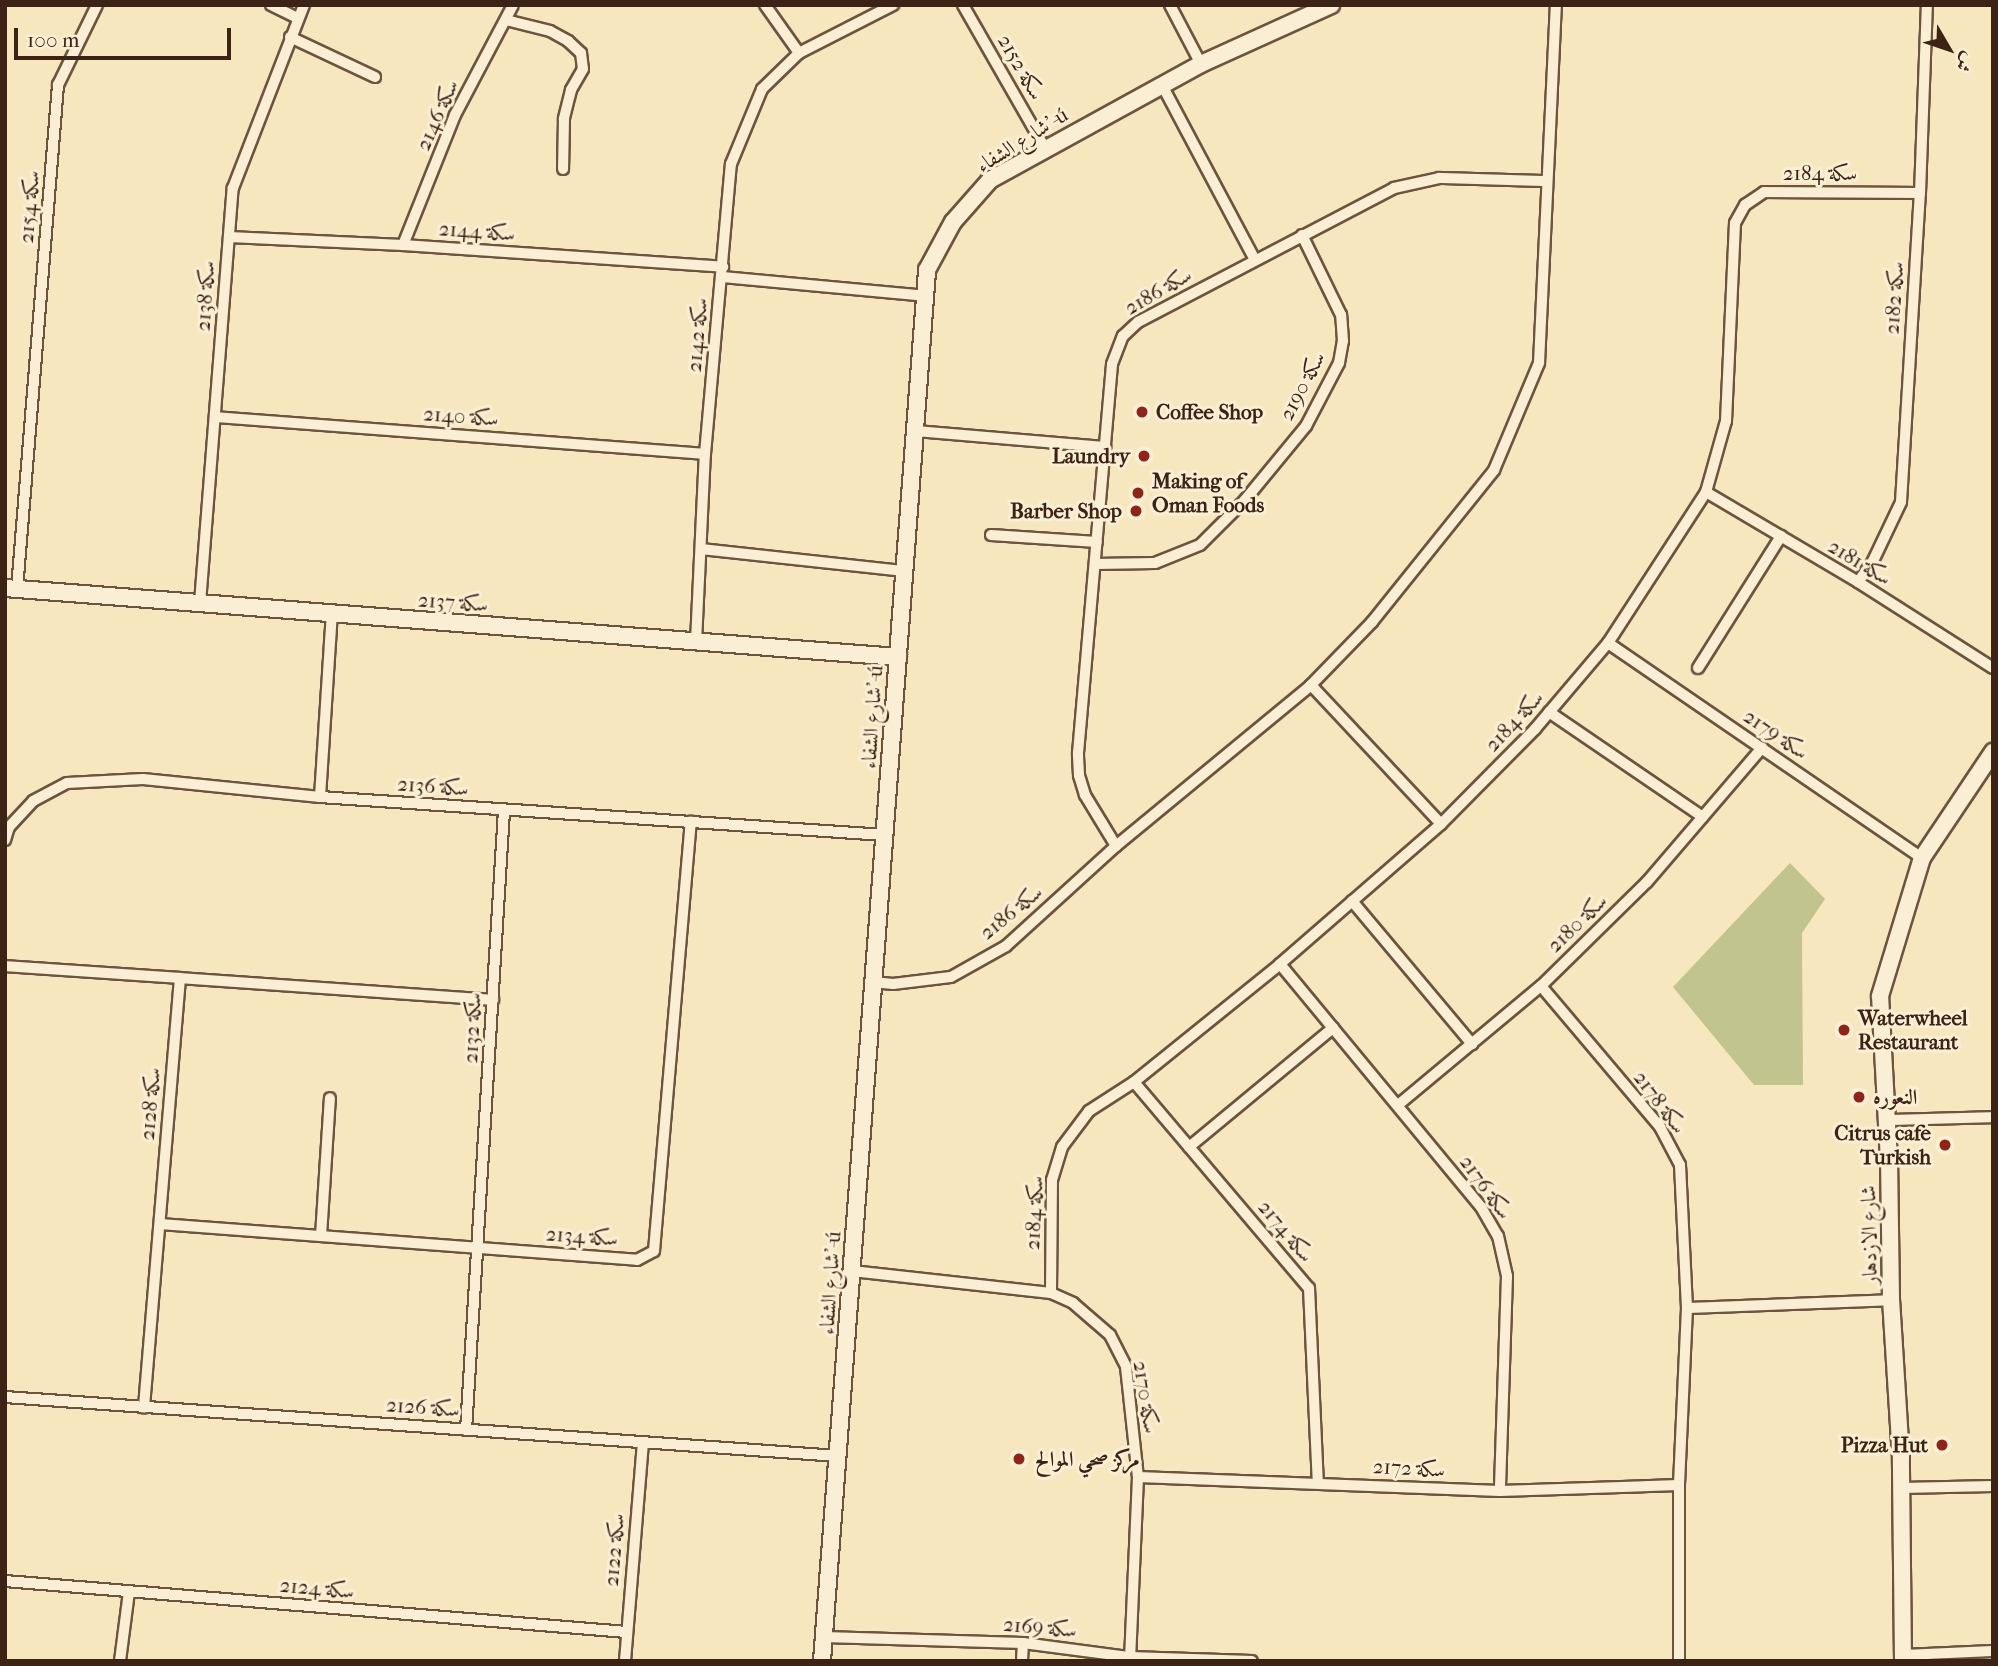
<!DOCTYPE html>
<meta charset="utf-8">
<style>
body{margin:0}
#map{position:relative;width:1998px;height:1666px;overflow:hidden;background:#f7e7be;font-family:"IM FELL French Canon",Amiri,serif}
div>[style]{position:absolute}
.green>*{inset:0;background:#c1c48e}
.roads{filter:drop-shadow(2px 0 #6c543f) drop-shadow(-2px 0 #6c543f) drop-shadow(0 2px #6c543f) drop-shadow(0 -2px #6c543f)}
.street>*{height:10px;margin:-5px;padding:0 5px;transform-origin:5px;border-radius:5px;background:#faefd5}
.secondary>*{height:16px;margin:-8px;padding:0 8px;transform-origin:8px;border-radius:8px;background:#faefd5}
.dots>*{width:19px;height:19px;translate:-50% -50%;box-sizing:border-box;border:4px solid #faefd5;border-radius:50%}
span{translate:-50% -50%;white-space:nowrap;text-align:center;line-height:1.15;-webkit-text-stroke:6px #faefd5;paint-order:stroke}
.street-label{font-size:21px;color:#3d2315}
.poi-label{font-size:21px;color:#3d2315;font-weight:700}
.left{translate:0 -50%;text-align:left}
.right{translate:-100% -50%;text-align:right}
.frame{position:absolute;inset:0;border:7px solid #3d2315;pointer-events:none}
.north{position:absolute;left:1914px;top:14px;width:70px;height:70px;-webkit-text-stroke:5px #faefd5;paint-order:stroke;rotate:129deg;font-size:19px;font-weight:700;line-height:28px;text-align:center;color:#3d2315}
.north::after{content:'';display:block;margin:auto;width:24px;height:32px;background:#3d2315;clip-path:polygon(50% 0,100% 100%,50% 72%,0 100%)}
.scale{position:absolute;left:14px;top:28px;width:217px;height:32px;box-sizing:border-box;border:4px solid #3d2315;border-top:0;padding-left:9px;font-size:21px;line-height:24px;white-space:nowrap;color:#3d2315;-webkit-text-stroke:5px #faefd5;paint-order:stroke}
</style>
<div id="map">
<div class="green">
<i style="clip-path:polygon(1790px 863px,1825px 899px,1802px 933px,1803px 1085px,1754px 1085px,1673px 987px)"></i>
</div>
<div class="roads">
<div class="street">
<i style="left:271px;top:5px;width:30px;rotate:26deg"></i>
<i style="left:765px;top:5px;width:59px;rotate:54.7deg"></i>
<i style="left:963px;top:5px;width:165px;rotate:60.2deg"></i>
<i style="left:1170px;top:5px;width:67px;rotate:62.3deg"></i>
<i style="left:506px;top:20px;width:45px;rotate:14deg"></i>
<i style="left:550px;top:31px;width:21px;rotate:29deg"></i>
<i style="left:568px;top:41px;width:18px;rotate:43deg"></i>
<i style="left:581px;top:53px;width:16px;rotate:83deg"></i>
<i style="left:583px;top:69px;width:24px;rotate:120deg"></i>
<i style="left:571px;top:90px;width:30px;rotate:104deg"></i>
<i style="left:564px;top:119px;width:50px;rotate:91.1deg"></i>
<i style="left:290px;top:37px;width:94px;rotate:25.2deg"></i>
<i style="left:1162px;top:85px;width:198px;rotate:62deg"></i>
<i style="left:229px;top:237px;width:174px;rotate:2.6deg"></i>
<i style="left:403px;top:245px;width:321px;rotate:3.9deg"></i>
<i style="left:403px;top:245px;width:140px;rotate:-68.2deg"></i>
<i style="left:455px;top:115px;width:124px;rotate:-62.2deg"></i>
<i style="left:722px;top:277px;width:204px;rotate:5.3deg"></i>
<i style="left:215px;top:417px;width:491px;rotate:4.3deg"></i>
<i style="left:915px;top:431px;width:191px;rotate:4.8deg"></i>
<i style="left:1706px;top:492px;width:177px;rotate:30.6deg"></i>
<i style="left:1858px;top:582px;width:160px;rotate:32.5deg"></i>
<i style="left:991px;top:535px;width:106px;rotate:3.8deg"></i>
<i style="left:701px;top:549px;width:205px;rotate:6.2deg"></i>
<i style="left:1095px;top:564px;width:60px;rotate:-1deg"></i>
<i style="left:1155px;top:563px;width:48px;rotate:-21.8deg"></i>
<i style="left:1200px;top:545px;width:64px;rotate:-45deg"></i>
<i style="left:1245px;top:500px;width:96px;rotate:-50.5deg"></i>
<i style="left:1306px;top:426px;width:71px;rotate:-62.4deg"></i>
<i style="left:1339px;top:363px;width:22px;rotate:-80deg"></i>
<i style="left:1343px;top:341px;width:26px;rotate:-94deg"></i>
<i style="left:1341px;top:315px;width:89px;rotate:-116deg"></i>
<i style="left:1858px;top:582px;width:26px;rotate:-54deg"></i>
<i style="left:1873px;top:561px;width:65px;rotate:-64.6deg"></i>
<i style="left:1901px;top:502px;width:310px;rotate:-86.5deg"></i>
<i style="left:1920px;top:193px;width:188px;rotate:-87.9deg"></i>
<i style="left:17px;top:589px;width:506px;rotate:-85.35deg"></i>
<i style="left:58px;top:85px;width:89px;rotate:-64deg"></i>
<i style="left:200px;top:603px;width:416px;rotate:-85.5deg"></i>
<i style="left:233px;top:188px;width:196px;rotate:-68.8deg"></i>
<i style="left:696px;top:642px;width:188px;rotate:-87.3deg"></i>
<i style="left:705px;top:454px;width:291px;rotate:-84.9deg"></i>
<i style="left:731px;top:164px;width:81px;rotate:-67.5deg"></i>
<i style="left:762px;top:89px;width:52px;rotate:-44.2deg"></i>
<i style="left:799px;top:53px;width:106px;rotate:-27.1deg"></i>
<i style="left:1608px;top:643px;width:381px;rotate:34.4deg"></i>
<i style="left:1698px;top:668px;width:156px;rotate:-57.8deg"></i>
<i style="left:1311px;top:685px;width:190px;rotate:46.9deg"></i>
<i style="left:1549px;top:712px;width:186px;rotate:34.3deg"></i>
<i style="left:320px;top:797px;width:184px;rotate:-86.3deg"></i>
<i style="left:5px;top:840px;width:14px;rotate:-73deg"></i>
<i style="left:9px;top:827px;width:35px;rotate:-47deg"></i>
<i style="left:33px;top:801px;width:38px;rotate:-28deg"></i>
<i style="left:67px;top:783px;width:76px;rotate:-3deg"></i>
<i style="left:143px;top:779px;width:178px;rotate:5.8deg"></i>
<i style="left:320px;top:797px;width:566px;rotate:3.85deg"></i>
<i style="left:1116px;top:846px;width:60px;rotate:-121.3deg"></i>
<i style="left:1085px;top:795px;width:21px;rotate:-107deg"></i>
<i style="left:1079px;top:775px;width:22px;rotate:-93deg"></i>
<i style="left:1078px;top:753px;width:390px;rotate:-85deg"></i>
<i style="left:1112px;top:364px;width:30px;rotate:-69deg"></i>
<i style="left:1123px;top:336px;width:21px;rotate:-43deg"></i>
<i style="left:1138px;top:322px;width:289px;rotate:-27.6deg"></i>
<i style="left:1394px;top:188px;width:46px;rotate:-12.5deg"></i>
<i style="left:1439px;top:178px;width:107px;rotate:1.6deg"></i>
<i style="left:1352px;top:901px;width:187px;rotate:50deg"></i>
<i style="left:1280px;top:964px;width:315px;rotate:50.4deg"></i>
<i style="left:1481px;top:1207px;width:34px;rotate:60deg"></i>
<i style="left:1498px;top:1236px;width:41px;rotate:77.3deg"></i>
<i style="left:1507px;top:1276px;width:215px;rotate:91.9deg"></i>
<i style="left:5px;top:966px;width:175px;rotate:3.9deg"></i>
<i style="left:180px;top:978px;width:431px;rotate:94.8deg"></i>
<i style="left:180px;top:978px;width:314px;rotate:4deg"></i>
<i style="left:873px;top:982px;width:20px;rotate:6deg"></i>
<i style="left:893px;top:984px;width:58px;rotate:-6.9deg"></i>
<i style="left:951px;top:977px;width:63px;rotate:-29.4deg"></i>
<i style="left:1006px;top:946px;width:149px;rotate:-42.3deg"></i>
<i style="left:1116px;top:846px;width:253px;rotate:-39.5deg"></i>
<i style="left:1311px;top:685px;width:88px;rotate:-45.9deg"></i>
<i style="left:1372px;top:622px;width:195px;rotate:-51.2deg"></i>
<i style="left:1494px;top:470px;width:116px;rotate:-67.2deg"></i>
<i style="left:1539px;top:363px;width:358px;rotate:-87.3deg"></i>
<i style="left:1541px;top:986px;width:185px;rotate:49.8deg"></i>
<i style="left:1660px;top:1127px;width:43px;rotate:62.2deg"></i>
<i style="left:1680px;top:1165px;width:143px;rotate:87.2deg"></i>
<i style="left:1687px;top:1308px;width:177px;rotate:92.6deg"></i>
<i style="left:1679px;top:1485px;width:176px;rotate:90deg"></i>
<i style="left:1134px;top:1082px;width:270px;rotate:49.7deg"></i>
<i style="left:1309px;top:1288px;width:195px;rotate:87.4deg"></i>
<i style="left:1398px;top:1105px;width:186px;rotate:-39.8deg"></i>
<i style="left:1541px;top:986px;width:148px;rotate:-44.5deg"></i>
<i style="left:1647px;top:882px;width:177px;rotate:-49.4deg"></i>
<i style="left:1887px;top:1120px;width:106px;rotate:-1.6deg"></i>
<i style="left:1189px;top:1147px;width:187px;rotate:-39.6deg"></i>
<i style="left:160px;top:1224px;width:478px;rotate:4.3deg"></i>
<i style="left:637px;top:1260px;width:19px;rotate:-28deg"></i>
<i style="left:654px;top:1251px;width:431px;rotate:-85.1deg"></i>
<i style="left:321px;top:1236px;width:138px;rotate:-86.3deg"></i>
<i style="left:852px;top:1271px;width:200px;rotate:6.3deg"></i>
<i style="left:1051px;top:1293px;width:24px;rotate:24deg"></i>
<i style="left:1073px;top:1303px;width:49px;rotate:40.9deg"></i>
<i style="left:1110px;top:1335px;width:36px;rotate:63deg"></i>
<i style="left:1126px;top:1367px;width:111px;rotate:83.8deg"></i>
<i style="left:1138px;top:1477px;width:180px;rotate:92.5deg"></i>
<i style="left:1051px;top:1293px;width:113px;rotate:-89.5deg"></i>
<i style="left:1052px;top:1180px;width:34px;rotate:-73deg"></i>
<i style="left:1062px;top:1147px;width:45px;rotate:-53.1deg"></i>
<i style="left:1089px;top:1111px;width:54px;rotate:-32.8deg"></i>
<i style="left:1134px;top:1082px;width:188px;rotate:-38.9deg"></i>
<i style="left:1280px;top:964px;width:213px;rotate:-41deg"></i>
<i style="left:1441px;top:824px;width:134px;rotate:-45.3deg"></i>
<i style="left:1535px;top:729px;width:113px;rotate:-49.7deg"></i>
<i style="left:1608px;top:643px;width:180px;rotate:-57deg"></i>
<i style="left:1706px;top:492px;width:74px;rotate:-74.3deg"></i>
<i style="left:1726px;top:421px;width:198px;rotate:-87.4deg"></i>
<i style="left:1735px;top:223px;width:21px;rotate:-61deg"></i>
<i style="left:1745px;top:205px;width:23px;rotate:-34deg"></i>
<i style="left:1764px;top:192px;width:156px;rotate:0.4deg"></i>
<i style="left:1687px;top:1308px;width:204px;rotate:-2.2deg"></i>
<i style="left:5px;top:1397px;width:835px;rotate:4.05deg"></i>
<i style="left:466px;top:1430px;width:621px;rotate:-86.49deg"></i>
<i style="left:1138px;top:1477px;width:362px;rotate:2.2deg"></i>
<i style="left:1500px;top:1491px;width:179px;rotate:-1.9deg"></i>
<i style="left:1901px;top:1488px;width:92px;rotate:-1.2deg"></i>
<i style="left:5px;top:1581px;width:623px;rotate:4.69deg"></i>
<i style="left:824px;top:1637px;width:199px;rotate:1.7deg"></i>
<i style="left:1023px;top:1643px;width:108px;rotate:7.5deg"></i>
<i style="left:1130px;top:1657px;width:122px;rotate:1.9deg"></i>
<i style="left:1903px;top:1655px;width:90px;rotate:-2.5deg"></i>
<i style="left:120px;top:1661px;width:70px;rotate:-82.6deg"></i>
<i style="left:625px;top:1661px;width:219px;rotate:-85.3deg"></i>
<i style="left:1022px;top:1661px;width:18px;rotate:-87deg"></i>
</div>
<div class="secondary">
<i style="left:5px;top:588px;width:896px;rotate:4.42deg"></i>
<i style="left:822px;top:1661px;width:1395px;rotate:-85.68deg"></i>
<i style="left:927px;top:270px;width:55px;rotate:-61.6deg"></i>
<i style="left:953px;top:222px;width:56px;rotate:-48.6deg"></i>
<i style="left:990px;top:180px;width:241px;rotate:-28.8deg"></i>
<i style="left:1201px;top:64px;width:143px;rotate:-24.4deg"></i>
<i style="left:1903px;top:1661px;width:203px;rotate:-90.6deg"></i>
<i style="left:1901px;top:1458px;width:158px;rotate:-93.6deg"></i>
<i style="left:1891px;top:1300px;width:139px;rotate:-90.8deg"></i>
<i style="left:1889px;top:1161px;width:165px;rotate:-93.1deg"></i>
<i style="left:1880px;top:996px;width:144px;rotate:-73.1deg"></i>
<i style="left:1922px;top:858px;width:128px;rotate:-56.2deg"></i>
</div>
</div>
<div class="dots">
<i style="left:1142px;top:412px;background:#8f2418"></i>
<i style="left:1144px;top:456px;background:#8f2418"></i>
<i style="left:1138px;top:493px;background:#8f2418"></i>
<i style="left:1136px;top:511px;background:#8f2418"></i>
<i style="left:1844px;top:1030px;background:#8f2418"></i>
<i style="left:1859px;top:1097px;background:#8f2418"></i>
<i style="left:1945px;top:1145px;background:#8f2418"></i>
<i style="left:1942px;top:1445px;background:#8f2418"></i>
<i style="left:1019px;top:1459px;background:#8f2418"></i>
</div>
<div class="street-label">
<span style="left:1021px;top:67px;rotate:60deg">سكة 2152</span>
<span style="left:437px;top:115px;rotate:-66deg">سكة 2146</span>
<span style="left:1022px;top:140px;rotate:-32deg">شارع الشفاء'-ú</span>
<span style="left:1820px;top:173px">سكة 2184</span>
<span style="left:29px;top:207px;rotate:-85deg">سكة 2154</span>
<span style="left:477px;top:231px;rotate:4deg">سكة 2144</span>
<span style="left:1158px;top:291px;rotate:-30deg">سكة 2186</span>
<span style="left:205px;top:296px;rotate:-86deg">سكة 2138</span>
<span style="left:1894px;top:298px;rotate:-86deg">سكة 2182</span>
<span style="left:697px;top:335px;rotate:-85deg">سكة 2142</span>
<span style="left:1302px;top:386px;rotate:-62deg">سكة 2190</span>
<span style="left:461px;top:416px;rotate:4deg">سكة 2140</span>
<span style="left:1860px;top:562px;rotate:31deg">سكة 2181</span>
<span style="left:453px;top:602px;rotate:4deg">سكة 2137</span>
<span style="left:872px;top:717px;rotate:-86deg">شارع الشفاء'-ú</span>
<span style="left:1514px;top:721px;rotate:-47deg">سكة 2184</span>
<span style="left:1776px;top:734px;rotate:34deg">سكة 2179</span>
<span style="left:433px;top:786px;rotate:4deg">سكة 2136</span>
<span style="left:1011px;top:912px;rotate:-39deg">سكة 2186</span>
<span style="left:1577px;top:923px;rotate:-44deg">سكة 2180</span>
<span style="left:472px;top:1028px;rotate:-87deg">سكة 2132</span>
<span style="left:1660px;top:1102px;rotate:53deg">سكة 2178</span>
<span style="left:150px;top:1104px;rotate:-85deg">سكة 2128</span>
<span style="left:1486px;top:1187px;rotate:54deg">سكة 2176</span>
<span style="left:1034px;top:1213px;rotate:-87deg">سكة 2184</span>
<span style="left:1286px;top:1231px;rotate:50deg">سكة 2174</span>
<span style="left:1869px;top:1235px;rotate:-91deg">شارع الازدهار</span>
<span style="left:582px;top:1236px;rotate:4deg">سكة 2134</span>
<span style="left:830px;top:1283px;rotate:-86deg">شارع الشفاء'-ú</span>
<span style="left:1146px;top:1397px;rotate:81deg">سكة 2170</span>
<span style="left:423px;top:1407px;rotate:4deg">سكة 2126</span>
<span style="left:1409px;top:1468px;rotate:3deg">سكة 2172</span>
<span style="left:614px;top:1550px;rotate:-85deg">سكة 2122</span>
<span style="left:317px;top:1588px;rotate:5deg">سكة 2124</span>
<span style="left:1040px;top:1627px;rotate:5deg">سكة 2169</span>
</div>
<div class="poi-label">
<span class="left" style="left:1156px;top:412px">Coffee Shop</span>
<span class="right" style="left:1130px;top:456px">Laundry</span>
<span class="left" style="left:1152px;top:493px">Making of<br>Oman Foods</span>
<span class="right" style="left:1122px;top:511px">Barber Shop</span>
<span class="left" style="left:1858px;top:1030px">Waterwheel<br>Restaurant</span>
<span class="left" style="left:1873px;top:1097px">النعوره</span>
<span class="right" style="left:1931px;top:1145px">Citrus cafe<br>Turkish</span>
<span class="right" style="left:1928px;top:1445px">Pizza Hut</span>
<span class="left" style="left:1035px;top:1459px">مركز صحي الموالح</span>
</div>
<div class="frame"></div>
<div class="north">ش</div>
<div class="scale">100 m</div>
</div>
